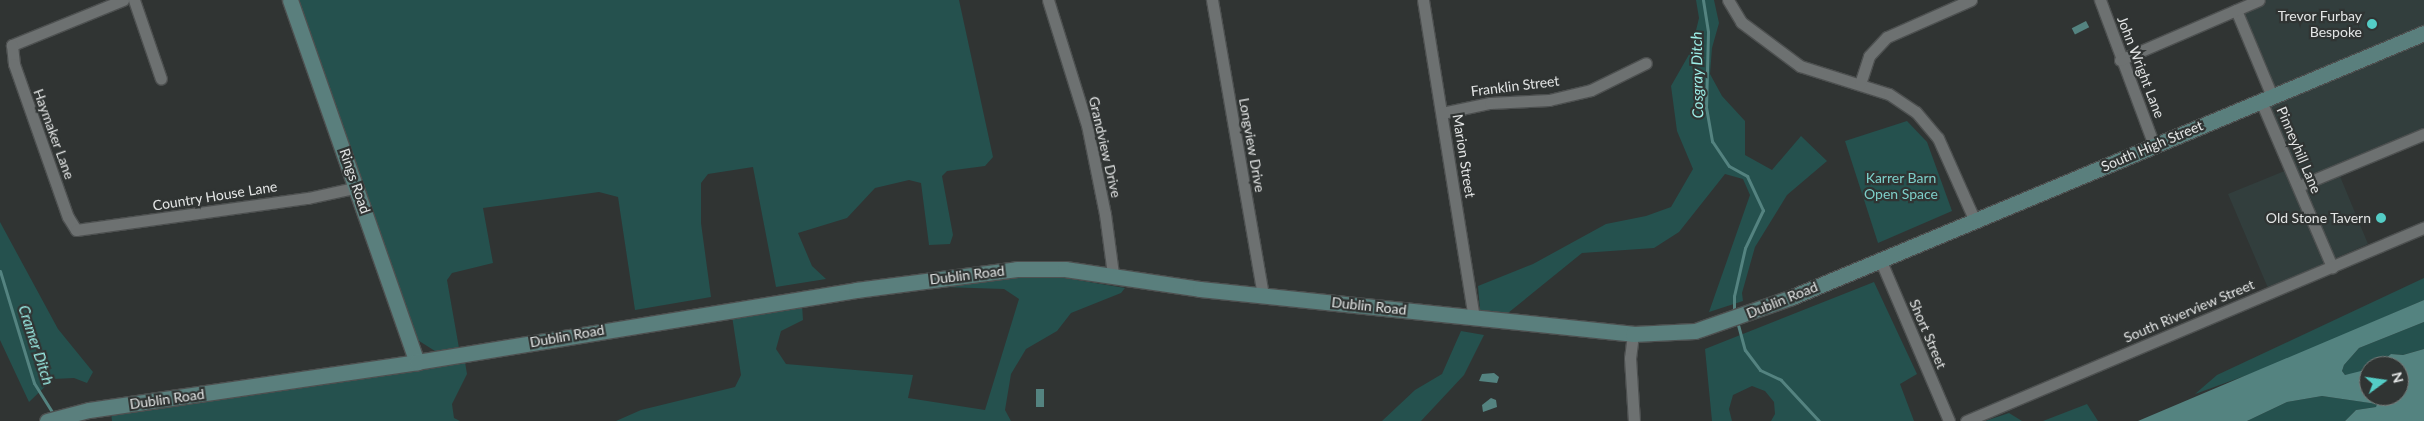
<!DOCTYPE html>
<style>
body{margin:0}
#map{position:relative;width:2424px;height:421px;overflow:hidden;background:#303433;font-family:Lato,sans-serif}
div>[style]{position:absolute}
.built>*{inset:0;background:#323e3d}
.green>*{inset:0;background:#25514e}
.water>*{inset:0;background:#548380;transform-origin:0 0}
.stream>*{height:3px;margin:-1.5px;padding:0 1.5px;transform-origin:1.5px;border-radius:1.5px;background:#548380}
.roads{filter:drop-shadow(1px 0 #4d5050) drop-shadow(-1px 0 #4d5050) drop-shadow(0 1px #4d5050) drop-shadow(0 -1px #4d5050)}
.minor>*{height:11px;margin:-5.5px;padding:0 5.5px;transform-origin:5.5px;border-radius:5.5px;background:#6d7171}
.secondary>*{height:15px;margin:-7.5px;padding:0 7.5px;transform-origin:7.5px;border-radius:7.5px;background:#5a7f7d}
.dots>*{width:14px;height:14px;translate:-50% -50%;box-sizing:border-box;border:2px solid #303433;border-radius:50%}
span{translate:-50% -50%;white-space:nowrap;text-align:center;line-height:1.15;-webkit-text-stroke:4.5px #303433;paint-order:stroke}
.poi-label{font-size:14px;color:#e3e5e5}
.right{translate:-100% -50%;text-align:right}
.street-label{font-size:14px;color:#e3e5e5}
.park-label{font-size:14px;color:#7dcfc9}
.water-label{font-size:15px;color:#9df0e9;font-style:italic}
.north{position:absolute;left:2359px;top:356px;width:50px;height:50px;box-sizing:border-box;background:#303433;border:1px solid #787b7a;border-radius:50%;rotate:76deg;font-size:14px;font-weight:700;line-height:20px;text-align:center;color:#e3e5e5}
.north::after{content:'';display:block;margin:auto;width:18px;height:22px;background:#54cdc6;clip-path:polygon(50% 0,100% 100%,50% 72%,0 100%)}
</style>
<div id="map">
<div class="built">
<i style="clip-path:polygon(2250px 0,2424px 0,2424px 133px,2337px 169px,2368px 244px,2268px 288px,2228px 194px,2287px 170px,2261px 104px,2274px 98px,2232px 7px)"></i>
</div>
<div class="green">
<i style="clip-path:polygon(298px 0,959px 0,993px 157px,985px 166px,947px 171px,942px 176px,953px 235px,950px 244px,929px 245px,921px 183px,909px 180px,875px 188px,847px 218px,798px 233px,812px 266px,826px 279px,776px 287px,753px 167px,708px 174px,701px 183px,701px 223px,711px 297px,635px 310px,618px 197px,599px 192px,483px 208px,493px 263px,452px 273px,447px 280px,459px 348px,435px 351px,416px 339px)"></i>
<i style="clip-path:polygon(1696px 0,1714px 0,1719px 23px,1712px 48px,1710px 74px,1722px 96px,1745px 121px,1745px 155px,1772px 170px,1801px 136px,1827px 161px,1787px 195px,1755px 247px,1742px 293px,1743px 301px,1709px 312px,1750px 195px,1743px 179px,1725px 174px,1679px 232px,1654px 248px,1582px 253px,1508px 313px,1480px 310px,1478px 286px,1533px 264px,1606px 224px,1646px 216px,1671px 207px,1693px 169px,1677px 131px,1671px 86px,1691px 51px,1699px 18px)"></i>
<i style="clip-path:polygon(1907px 121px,1927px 142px,1952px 211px,1878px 243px,1845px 141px)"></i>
<i style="clip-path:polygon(0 222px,58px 329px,93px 372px,87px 383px,74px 378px,53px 379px,29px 402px,0 340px)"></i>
<i style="clip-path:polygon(1009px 277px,1059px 277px,1125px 288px,1121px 293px,1071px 313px,1057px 331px,1026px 349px,1011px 374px,1005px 410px,1011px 421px,616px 421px,641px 410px,735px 387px,741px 375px,732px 316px,802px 305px,803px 320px,781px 331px,776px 349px,786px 364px,913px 375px,908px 398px,985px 410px,1019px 299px,1004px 289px,943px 287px,946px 284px)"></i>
<i style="clip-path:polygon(2424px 278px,2424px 300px,2272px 366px,2195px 394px,2217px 375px)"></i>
<i style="clip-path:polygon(1874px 282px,1917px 374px,1900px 384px,1914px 421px,1771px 421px,1775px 414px,1774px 402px,1765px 391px,1752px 386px,1733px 395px,1729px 409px,1732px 421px,1712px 421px,1705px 349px)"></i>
<i style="clip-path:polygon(2424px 322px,2424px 349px,2403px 355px,2391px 354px,2379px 365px,2369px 366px,2360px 373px,2345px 375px,2342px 371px,2344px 365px,2359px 348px)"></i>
<i style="clip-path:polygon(1461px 331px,1484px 335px,1464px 375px,1421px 421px,1382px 421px,1415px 390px,1442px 374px)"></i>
<i style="clip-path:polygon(465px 362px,467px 374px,452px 404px,454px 418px,460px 421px,112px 421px,111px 412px)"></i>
<i style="clip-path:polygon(2322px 396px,2378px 404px,2376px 407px,2356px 410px,2345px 421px,2247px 421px,2287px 402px)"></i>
<i style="clip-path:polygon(2087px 404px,2098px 421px,2043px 421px)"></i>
<i style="clip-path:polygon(2009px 413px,2022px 421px,1985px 421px)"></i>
</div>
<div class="water">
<i style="left:2086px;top:21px;width:7px;height:16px;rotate:63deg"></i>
<i style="clip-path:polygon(2424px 300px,2424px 322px,2359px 348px,2344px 365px,2342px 371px,2345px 375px,2369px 369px,2369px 396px,2399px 396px,2399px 366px,2376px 366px,2391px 354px,2403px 355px,2424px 349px,2424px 421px,2345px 421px,2356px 410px,2376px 407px,2377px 404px,2322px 396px,2287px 402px,2247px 421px,2138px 421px)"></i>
<i style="clip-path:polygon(1494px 373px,1499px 377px,1497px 383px,1479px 381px,1482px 374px)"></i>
<i style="left:1036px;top:389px;width:8px;height:18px"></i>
<i style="clip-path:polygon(1491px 398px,1496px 400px,1497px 407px,1483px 412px,1482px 405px)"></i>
</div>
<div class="stream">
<i style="left:1703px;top:0;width:32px;rotate:81deg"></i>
<i style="left:1708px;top:32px;width:75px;rotate:91.5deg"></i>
<i style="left:1706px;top:107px;width:35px;rotate:80deg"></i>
<i style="left:1712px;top:141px;width:30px;rotate:56deg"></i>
<i style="left:1729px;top:166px;width:21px;rotate:29deg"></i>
<i style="left:1747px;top:176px;width:38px;rotate:65deg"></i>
<i style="left:1763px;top:210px;width:42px;rotate:115.3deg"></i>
<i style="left:1745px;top:248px;width:49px;rotate:102.9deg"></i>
<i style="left:1734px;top:296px;width:17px;rotate:90deg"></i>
<i style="left:0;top:271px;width:117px;rotate:73.1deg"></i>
<i style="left:34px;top:383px;width:36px;rotate:58deg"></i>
<i style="left:1737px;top:321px;width:30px;rotate:75deg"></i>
<i style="left:1745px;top:350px;width:25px;rotate:53deg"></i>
<i style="left:1760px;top:370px;width:23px;rotate:25deg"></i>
<i style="left:1781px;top:380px;width:56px;rotate:47.2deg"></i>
</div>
<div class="roads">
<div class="minor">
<i style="left:123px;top:0;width:120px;rotate:157.9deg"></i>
<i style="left:12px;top:45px;width:19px;rotate:84deg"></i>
<i style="left:14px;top:64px;width:162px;rotate:70.6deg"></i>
<i style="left:68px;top:217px;width:15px;rotate:58deg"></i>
<i style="left:76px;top:230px;width:234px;rotate:-7.9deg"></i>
<i style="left:308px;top:198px;width:51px;rotate:-12.4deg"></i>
<i style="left:134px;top:0;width:83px;rotate:71.1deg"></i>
<i style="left:1048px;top:0;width:131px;rotate:72.7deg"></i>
<i style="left:1087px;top:125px;width:91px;rotate:78.6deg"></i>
<i style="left:1105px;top:214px;width:61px;rotate:82.4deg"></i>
<i style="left:1212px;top:0;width:298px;rotate:80.2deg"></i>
<i style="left:1423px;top:0;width:322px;rotate:80.9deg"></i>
<i style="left:1728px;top:0;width:26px;rotate:59deg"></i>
<i style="left:1741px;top:22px;width:74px;rotate:36.7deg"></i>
<i style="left:1800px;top:66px;width:93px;rotate:17.5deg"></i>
<i style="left:1889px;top:94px;width:32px;rotate:34deg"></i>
<i style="left:1916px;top:112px;width:34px;rotate:50deg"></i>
<i style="left:1938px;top:138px;width:89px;rotate:66deg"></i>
<i style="left:2100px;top:0;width:155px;rotate:69.6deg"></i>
<i style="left:2236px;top:10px;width:93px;rotate:67.3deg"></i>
<i style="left:2120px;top:60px;width:151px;rotate:-23.3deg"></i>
<i style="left:1860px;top:84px;width:29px;rotate:-72deg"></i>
<i style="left:1869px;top:56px;width:26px;rotate:-47deg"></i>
<i style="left:1887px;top:37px;width:92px;rotate:-23.8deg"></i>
<i style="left:2261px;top:101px;width:181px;rotate:66.8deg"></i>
<i style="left:1442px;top:113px;width:49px;rotate:-11.8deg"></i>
<i style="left:1490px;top:103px;width:59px;rotate:-2.9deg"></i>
<i style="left:1549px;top:100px;width:43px;rotate:-13.4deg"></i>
<i style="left:1591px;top:90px;width:61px;rotate:-26.1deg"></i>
<i style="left:2299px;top:186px;width:135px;rotate:-22.6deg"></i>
<i style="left:1880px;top:259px;width:176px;rotate:66.9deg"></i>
<i style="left:1633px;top:334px;width:24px;rotate:97deg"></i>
<i style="left:1630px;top:358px;width:63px;rotate:86.4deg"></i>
<i style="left:1966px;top:421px;width:497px;rotate:-22.9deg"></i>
</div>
<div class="secondary">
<i style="left:290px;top:0;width:384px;rotate:70.7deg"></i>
<i style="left:47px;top:421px;width:43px;rotate:-14.7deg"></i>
<i style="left:89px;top:410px;width:331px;rotate:-8.3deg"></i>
<i style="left:417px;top:362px;width:445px;rotate:-9.3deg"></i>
<i style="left:856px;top:290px;width:162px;rotate:-7.4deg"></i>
<i style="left:1017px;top:269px;width:48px"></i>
<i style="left:1065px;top:269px;width:136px;rotate:8.4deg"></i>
<i style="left:1200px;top:289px;width:435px;rotate:5.9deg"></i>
<i style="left:1633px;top:334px;width:62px;rotate:-2.8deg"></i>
<i style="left:1695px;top:331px;width:103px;rotate:-19.3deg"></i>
<i style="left:1792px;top:297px;width:685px;rotate:-22.67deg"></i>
</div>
</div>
<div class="dots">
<i style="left:2372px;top:24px;background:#54cdc6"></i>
<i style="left:2381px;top:218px;background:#54cdc6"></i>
</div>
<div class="poi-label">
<span class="right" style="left:2362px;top:24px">Trevor Furbay<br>Bespoke</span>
<span class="right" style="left:2371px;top:218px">Old Stone Tavern</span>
</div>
<div class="street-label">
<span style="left:2141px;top:67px;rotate:69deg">John Wright Lane</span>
<span style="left:1515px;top:86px;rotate:-7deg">Franklin Street</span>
<span style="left:54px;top:134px;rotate:70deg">Haymaker Lane</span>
<span style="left:1252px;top:145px;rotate:80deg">Longview Drive</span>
<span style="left:2152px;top:146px;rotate:-23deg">South High Street</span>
<span style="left:1105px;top:147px;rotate:77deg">Grandview Drive</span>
<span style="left:2299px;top:150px;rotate:67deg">Pinneyhill Lane</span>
<span style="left:1464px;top:156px;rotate:81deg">Marion Street</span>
<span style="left:355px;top:181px;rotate:71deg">Rings Road</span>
<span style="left:215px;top:196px;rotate:-9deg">Country House Lane</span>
<span style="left:967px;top:275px;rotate:-7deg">Dublin Road</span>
<span style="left:1782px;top:300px;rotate:-22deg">Dublin Road</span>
<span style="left:1369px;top:306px;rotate:6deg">Dublin Road</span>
<span style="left:2189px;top:311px;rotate:-23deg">South Riverview Street</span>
<span style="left:1928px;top:334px;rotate:67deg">Short Street</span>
<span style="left:567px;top:336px;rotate:-10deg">Dublin Road</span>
<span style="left:167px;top:399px;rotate:-8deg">Dublin Road</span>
</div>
<div class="park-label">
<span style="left:1901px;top:186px">Karrer Barn<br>Open Space</span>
</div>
<div class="water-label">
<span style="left:1697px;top:75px;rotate:-91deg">Cosgray Ditch</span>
<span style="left:36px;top:345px;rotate:72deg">Cramer Ditch</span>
</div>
<div class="north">N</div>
</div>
